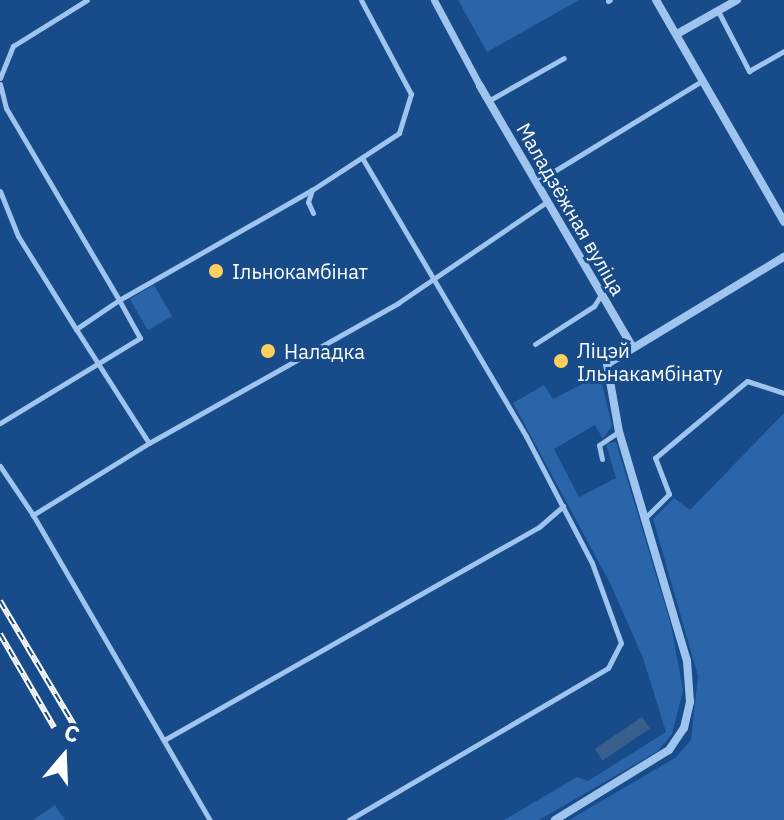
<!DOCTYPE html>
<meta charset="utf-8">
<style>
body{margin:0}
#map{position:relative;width:784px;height:820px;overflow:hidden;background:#174b8a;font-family:"IBM Plex Sans",sans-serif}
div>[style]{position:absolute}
.green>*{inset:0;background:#2965a8;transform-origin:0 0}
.water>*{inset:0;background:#385e8c;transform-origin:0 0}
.service>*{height:5px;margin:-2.5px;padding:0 2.5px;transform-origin:2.5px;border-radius:2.5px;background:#9fc4ee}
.pedestrian>*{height:7px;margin:-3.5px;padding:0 3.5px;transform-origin:3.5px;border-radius:3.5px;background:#9fc4ee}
.minor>*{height:8px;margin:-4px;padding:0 4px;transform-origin:4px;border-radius:4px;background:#9fc4ee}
.rail>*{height:6px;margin-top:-3px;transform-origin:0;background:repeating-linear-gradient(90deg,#174b8a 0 9px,#fff 0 18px);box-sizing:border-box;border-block:2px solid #fff}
.dots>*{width:22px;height:22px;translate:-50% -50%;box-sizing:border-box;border:4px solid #174b8a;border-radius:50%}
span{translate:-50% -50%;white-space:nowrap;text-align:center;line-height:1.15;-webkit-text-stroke:6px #174b8a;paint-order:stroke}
.street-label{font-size:20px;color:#fff}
.poi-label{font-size:20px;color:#fff}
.left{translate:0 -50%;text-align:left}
.north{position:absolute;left:24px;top:716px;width:80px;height:80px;-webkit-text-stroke:6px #174b8a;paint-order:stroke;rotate:19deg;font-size:22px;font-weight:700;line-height:32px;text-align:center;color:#fff}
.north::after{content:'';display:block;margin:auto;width:28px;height:36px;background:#fff;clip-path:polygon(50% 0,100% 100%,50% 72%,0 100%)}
</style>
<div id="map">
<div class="green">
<i style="clip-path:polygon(458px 0,579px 0,487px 52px)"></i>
<i style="left:154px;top:285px;width:36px;height:28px;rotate:60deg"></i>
<i style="clip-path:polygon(592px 379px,602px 384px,612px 426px,603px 439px,595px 425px,554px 449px,579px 497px,616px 478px,606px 444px,616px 442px,671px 625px,683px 690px,672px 734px,658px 751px,539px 820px,504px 820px,577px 777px,588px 781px,666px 732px,643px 658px,610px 583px,513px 403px,544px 385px,553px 399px)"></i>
<i style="clip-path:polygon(784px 413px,784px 820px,569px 820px,675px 758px,691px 740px,698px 676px,653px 519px,674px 498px,690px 510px)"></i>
<i style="clip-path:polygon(55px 805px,65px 820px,33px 820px)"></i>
</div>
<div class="water">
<i style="left:642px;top:717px;width:14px;height:57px;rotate:56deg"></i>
</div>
<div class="service">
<i style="left:608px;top:1px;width:2px;rotate:-27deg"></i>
<i style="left:718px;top:11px;width:68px;rotate:62.7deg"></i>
<i style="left:749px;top:71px;width:40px;rotate:-29.7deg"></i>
<i style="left:0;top:78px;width:35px;rotate:-68deg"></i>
<i style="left:13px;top:46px;width:87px;rotate:-31.9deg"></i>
<i style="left:0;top:84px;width:25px;rotate:76deg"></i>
<i style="left:6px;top:108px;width:223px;rotate:59.5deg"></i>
<i style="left:119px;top:300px;width:52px;rotate:146deg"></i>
<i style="left:76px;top:329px;width:135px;rotate:57.4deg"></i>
<i style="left:149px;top:443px;width:286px;rotate:-29.3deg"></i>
<i style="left:398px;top:303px;width:181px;rotate:-34.2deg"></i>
<i style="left:488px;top:101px;width:87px;rotate:-29.5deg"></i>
<i style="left:538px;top:181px;width:192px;rotate:-31.4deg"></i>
<i style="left:0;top:191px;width:48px;rotate:68.2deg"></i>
<i style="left:18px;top:236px;width:110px;rotate:58.1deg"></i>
<i style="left:313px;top:213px;width:12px;rotate:-114deg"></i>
<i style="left:308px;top:202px;width:13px;rotate:-72deg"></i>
<i style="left:312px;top:190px;width:104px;rotate:-33.2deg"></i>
<i style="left:399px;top:133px;width:41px;rotate:-72.9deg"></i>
<i style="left:411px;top:94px;width:106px;rotate:-118deg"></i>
<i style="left:535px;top:344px;width:70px;rotate:-32.8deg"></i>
<i style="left:594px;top:306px;width:13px;rotate:-58deg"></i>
<i style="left:0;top:423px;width:164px;rotate:-31.3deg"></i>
<i style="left:140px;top:338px;width:43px;rotate:-118.9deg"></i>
<i style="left:119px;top:300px;width:222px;rotate:-29.7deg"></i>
<i style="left:149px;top:443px;width:137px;rotate:148.2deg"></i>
<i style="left:33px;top:515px;width:353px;rotate:59.9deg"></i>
<i style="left:602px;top:459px;width:14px;rotate:-102deg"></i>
<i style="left:599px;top:445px;width:23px;rotate:-34deg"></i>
<i style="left:0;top:466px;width:59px;rotate:56deg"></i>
<i style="left:645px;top:518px;width:34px;rotate:-45deg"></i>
<i style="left:669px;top:494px;width:39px;rotate:-111deg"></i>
<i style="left:655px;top:458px;width:120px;rotate:-39.9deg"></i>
<i style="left:747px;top:381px;width:39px;rotate:18deg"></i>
<i style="left:164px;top:740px;width:431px;rotate:-29.6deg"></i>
<i style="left:539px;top:527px;width:32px;rotate:-41deg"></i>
<i style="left:349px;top:820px;width:300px;rotate:-30.4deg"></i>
<i style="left:608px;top:668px;width:28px;rotate:-63deg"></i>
<i style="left:621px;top:643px;width:85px;rotate:-109.9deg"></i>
<i style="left:592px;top:563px;width:143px;rotate:-117.5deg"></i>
<i style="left:526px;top:436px;width:321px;rotate:-120.5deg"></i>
</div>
<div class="pedestrian">
<i style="left:434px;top:0;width:98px;rotate:61.9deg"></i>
</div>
<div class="minor">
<i style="left:656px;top:0;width:256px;rotate:60deg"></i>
<i style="left:677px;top:34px;width:69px;rotate:-29.5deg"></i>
<i style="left:480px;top:86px;width:303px;rotate:59.7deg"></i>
<i style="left:555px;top:820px;width:134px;rotate:-31.6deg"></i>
<i style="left:669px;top:750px;width:27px;rotate:-56deg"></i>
<i style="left:684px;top:728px;width:27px;rotate:-77deg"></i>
<i style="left:690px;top:702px;width:41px;rotate:-94.2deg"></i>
<i style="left:687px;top:661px;width:239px;rotate:-106.5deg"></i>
<i style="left:619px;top:432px;width:69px;rotate:-100deg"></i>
<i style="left:607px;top:364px;width:207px;rotate:-31.2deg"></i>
</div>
<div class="rail">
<i style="left:0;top:601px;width:150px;rotate:59.2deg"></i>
<i style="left:0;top:634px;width:108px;rotate:59.9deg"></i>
</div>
<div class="dots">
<i style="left:216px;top:271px;background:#ffce5c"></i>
<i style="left:268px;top:351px;background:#ffce5c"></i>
<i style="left:561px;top:361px;background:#ffce5c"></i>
</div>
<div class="street-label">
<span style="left:571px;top:209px;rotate:60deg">Маладзёжная вуліца</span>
</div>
<div class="poi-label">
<span class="left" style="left:232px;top:271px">Ільнокамбінат</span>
<span class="left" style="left:577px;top:362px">Ліцэй<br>Ільнакамбінату</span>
<span class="left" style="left:284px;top:351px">Наладка</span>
</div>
<div class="north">С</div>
</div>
